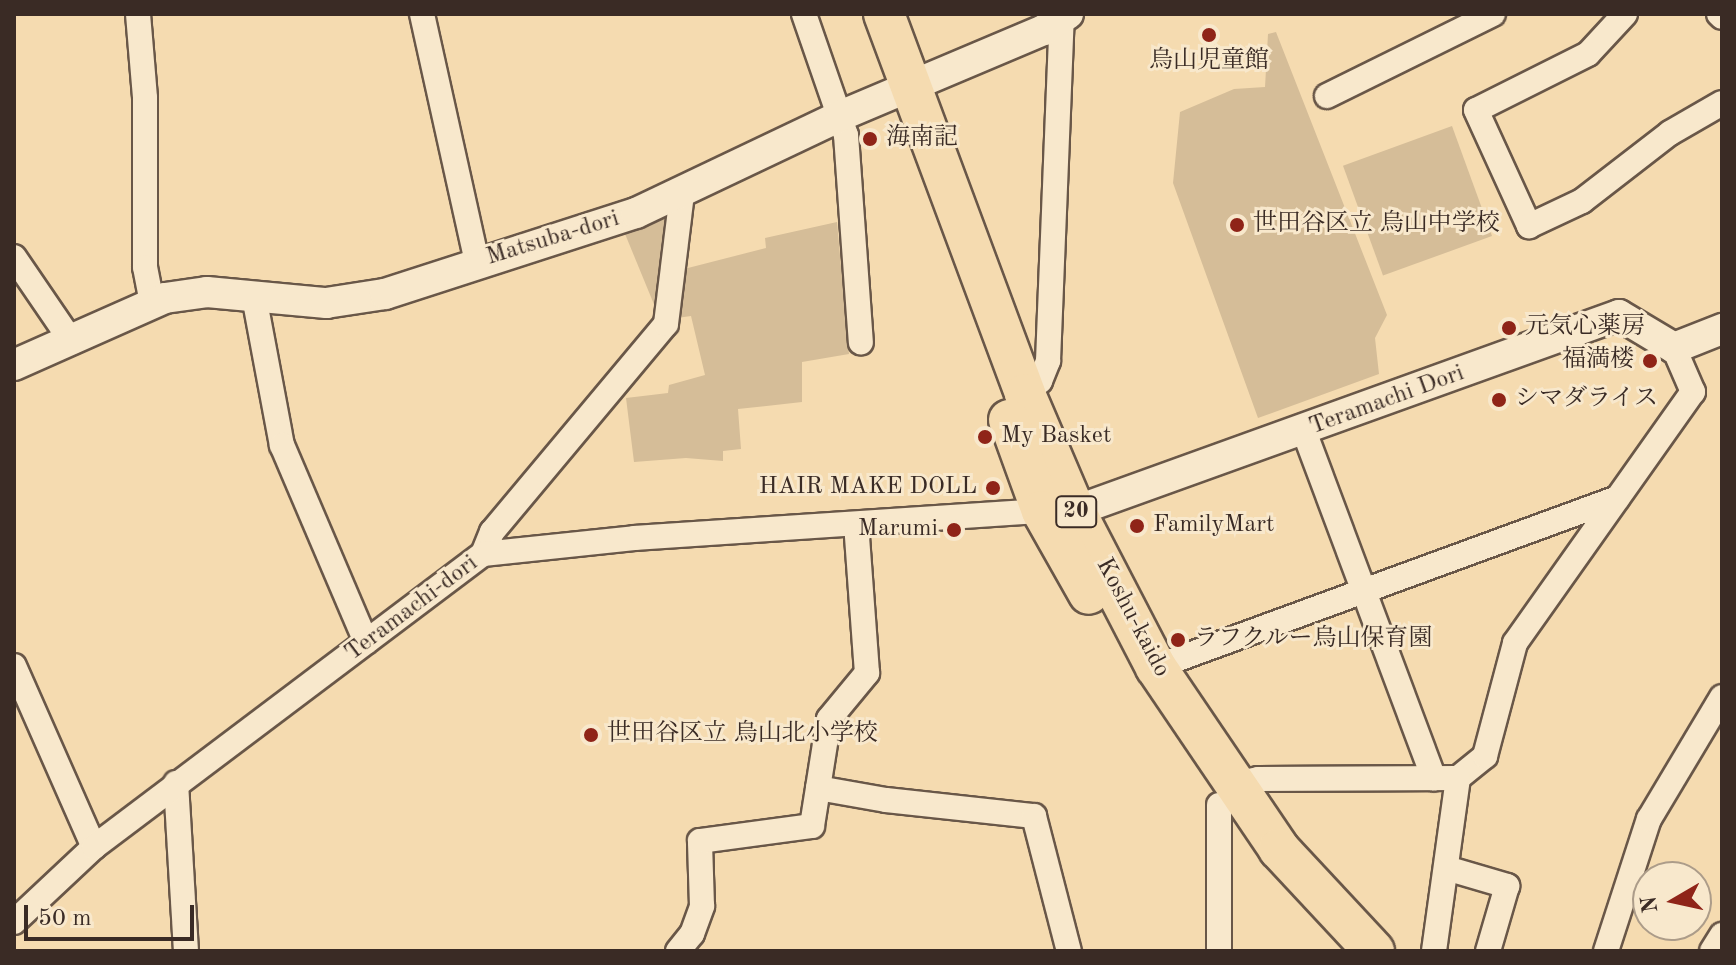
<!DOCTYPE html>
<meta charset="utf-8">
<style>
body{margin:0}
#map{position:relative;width:1736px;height:965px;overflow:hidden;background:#f5dbb0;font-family:"Old Standard TT","Noto Serif JP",serif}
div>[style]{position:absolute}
.green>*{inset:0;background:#d5bd98;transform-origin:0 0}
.roads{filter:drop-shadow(2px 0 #695748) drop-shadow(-2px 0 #695748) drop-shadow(0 2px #695748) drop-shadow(0 -2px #695748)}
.minor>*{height:24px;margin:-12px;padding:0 12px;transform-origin:12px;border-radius:12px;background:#f8e8cc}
.tertiary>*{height:30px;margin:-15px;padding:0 15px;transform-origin:15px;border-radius:15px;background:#f8e8cc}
.trunk>*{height:40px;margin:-20px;padding:0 20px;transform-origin:20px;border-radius:20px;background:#f5dbb0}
.dots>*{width:22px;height:22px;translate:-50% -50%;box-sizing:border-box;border:4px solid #f8e8cc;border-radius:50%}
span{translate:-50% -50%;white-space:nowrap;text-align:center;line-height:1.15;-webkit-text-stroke:6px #f8e8cc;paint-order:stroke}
.shield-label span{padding:2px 6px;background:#f8e8cc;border:2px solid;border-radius:6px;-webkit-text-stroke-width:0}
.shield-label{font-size:22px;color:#3a2b25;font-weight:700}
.poi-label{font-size:24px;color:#3a2b25}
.left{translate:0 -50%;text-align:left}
.right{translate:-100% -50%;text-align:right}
.street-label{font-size:24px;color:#3a2b25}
.frame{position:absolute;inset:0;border:16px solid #3a2b25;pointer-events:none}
.north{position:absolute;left:1632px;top:861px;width:80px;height:80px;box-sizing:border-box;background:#f8e8cc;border:2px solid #ac9c89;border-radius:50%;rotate:261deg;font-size:22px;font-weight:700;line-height:32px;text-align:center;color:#3a2b25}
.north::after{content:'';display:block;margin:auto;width:28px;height:36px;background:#8f2418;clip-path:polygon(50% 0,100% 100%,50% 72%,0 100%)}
.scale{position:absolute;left:24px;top:905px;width:170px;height:36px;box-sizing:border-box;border:4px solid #3a2b25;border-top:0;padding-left:10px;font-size:24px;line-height:28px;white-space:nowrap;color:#3a2b25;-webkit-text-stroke:6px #f8e8cc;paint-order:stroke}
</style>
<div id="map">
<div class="green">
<i style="clip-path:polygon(1276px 32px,1387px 315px,1375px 338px,1379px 374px,1258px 418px,1173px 183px,1180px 112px,1234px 89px,1265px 87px,1268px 34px)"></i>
<i style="left:1452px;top:126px;width:117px;height:116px;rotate:70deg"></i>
<i style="clip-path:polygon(671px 209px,660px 319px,623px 229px)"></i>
<i style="clip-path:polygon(837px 222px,849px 354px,802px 362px,802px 402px,738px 409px,741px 449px,723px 451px,723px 461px,686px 458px,634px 462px,626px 398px,668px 393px,669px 385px,705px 375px,691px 316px,677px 318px,684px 269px,766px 248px,765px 238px)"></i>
</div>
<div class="roads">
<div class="minor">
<i style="left:138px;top:14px;width:84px;rotate:85.2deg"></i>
<i style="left:145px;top:98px;width:169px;rotate:90deg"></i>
<i style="left:145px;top:267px;width:36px;rotate:79deg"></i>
<i style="left:422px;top:14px;width:255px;rotate:77.5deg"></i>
<i style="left:804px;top:14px;width:128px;rotate:70.9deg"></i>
<i style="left:846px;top:135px;width:208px;rotate:85.9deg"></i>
<i style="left:1625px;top:14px;width:54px;rotate:132.8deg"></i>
<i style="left:1588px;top:54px;width:125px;rotate:153.4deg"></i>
<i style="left:1476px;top:110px;width:128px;rotate:65.4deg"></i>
<i style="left:1529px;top:226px;width:59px;rotate:-25.3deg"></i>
<i style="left:1582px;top:201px;width:111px;rotate:-37.7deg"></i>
<i style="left:1670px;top:133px;width:60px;rotate:-30deg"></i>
<i style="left:1719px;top:14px;width:4px;rotate:45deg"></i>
<i style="left:1327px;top:96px;width:185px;rotate:-26.3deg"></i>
<i style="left:14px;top:257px;width:103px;rotate:55.7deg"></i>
<i style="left:254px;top:296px;width:152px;rotate:79.4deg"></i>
<i style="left:282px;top:445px;width:214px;rotate:66.9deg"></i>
<i style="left:1025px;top:394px;width:20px;rotate:-41deg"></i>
<i style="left:1040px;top:381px;width:22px;rotate:-68deg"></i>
<i style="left:1048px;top:361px;width:343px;rotate:-87.7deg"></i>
<i style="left:1304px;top:431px;width:371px;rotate:69.5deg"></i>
<i style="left:483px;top:554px;width:24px;rotate:-68deg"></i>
<i style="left:492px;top:532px;width:271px;rotate:-50.1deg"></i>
<i style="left:666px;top:324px;width:131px;rotate:-83deg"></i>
<i style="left:14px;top:666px;width:198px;rotate:66.2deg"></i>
<i style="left:1156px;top:667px;width:491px;rotate:-20.1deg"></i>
<i style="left:176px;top:783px;width:168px;rotate:86.6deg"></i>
<i style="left:1235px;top:784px;width:24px;rotate:-12deg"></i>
<i style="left:1258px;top:779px;width:200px;rotate:-0.3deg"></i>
<i style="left:1458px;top:778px;width:35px;rotate:-39deg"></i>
<i style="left:1485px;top:756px;width:117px;rotate:-75.1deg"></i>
<i style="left:1515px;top:643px;width:308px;rotate:-54.7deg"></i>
<i style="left:1693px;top:392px;width:48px;rotate:-113.4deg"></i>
<i style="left:818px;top:788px;width:69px;rotate:10deg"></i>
<i style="left:886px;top:800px;width:149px;rotate:6.2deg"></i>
<i style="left:1034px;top:816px;width:139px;rotate:75.5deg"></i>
<i style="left:1219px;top:805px;width:146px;rotate:90deg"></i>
<i style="left:1446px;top:868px;width:64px;rotate:16.4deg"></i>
<i style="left:1507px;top:886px;width:68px;rotate:106.3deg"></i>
<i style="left:14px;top:922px;width:110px;rotate:-43.2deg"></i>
<i style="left:94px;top:847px;width:487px;rotate:-37deg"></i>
<i style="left:483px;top:554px;width:152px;rotate:-6deg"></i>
<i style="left:634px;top:538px;width:409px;rotate:-3.8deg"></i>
<i style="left:678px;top:951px;width:22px;rotate:-51deg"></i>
<i style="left:692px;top:934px;width:30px;rotate:-70deg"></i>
<i style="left:702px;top:906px;width:65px;rotate:-91.8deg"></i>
<i style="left:700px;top:841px;width:113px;rotate:-7.6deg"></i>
<i style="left:812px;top:826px;width:108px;rotate:-81deg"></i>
<i style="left:829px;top:719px;width:60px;rotate:-50.4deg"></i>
<i style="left:867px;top:673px;width:149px;rotate:-94.2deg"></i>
<i style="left:1434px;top:951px;width:175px;rotate:-82.1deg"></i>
<i style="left:1606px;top:951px;width:139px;rotate:-72deg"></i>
<i style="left:1649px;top:819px;width:142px;rotate:-59.1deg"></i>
<i style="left:1712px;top:951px;width:19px;rotate:-58deg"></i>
</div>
<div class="tertiary">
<i style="left:14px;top:365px;width:165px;rotate:-23.9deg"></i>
<i style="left:165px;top:298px;width:42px;rotate:-8.1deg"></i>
<i style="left:207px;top:292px;width:120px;rotate:5.3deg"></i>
<i style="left:326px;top:303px;width:60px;rotate:-8.7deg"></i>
<i style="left:385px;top:294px;width:264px;rotate:-17.9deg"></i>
<i style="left:636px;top:213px;width:226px;rotate:-25.4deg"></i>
<i style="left:840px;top:116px;width:221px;rotate:-22.9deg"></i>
<i style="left:1044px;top:30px;width:29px;rotate:-34deg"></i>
<i style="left:1056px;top:511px;width:19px"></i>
<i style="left:1075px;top:511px;width:578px;rotate:-19.81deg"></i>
<i style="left:1619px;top:315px;width:64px;rotate:31deg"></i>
<i style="left:1674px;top:348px;width:52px;rotate:-21.6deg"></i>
</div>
<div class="trunk">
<i style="left:884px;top:14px;width:405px;rotate:69.6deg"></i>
<i style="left:1025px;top:394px;width:127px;rotate:66.9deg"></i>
<i style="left:1075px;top:511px;width:176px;rotate:62.6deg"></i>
<i style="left:1156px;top:667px;width:220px;rotate:55.9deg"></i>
<i style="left:1279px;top:849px;width:139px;rotate:47deg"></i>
<i style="left:1009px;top:420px;width:97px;rotate:70.1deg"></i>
<i style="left:1042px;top:511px;width:95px;rotate:60.5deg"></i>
</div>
</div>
<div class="dots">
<i style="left:1209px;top:35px;background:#8f2418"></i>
<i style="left:870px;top:139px;background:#8f2418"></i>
<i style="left:1237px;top:225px;background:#8f2418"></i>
<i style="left:1509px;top:328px;background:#8f2418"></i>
<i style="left:1650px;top:361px;background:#8f2418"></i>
<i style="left:1499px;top:400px;background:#8f2418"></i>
<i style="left:985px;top:437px;background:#8f2418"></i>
<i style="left:993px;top:488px;background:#8f2418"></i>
<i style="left:1137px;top:526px;background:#8f2418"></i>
<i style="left:954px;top:530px;background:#8f2418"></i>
<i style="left:1178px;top:640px;background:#8f2418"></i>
<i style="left:591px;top:735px;background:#8f2418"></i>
</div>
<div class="shield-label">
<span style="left:1076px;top:512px">20</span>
</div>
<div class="poi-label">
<span style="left:1209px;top:62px">烏山児童館</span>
<span class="left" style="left:886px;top:139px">海南記</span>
<span class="left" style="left:1253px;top:225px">世田谷区立 烏山中学校</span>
<span class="left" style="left:1525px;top:328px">元気心薬房</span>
<span class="right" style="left:1634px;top:361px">福満楼</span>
<span class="left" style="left:1515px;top:400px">シマダライス</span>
<span class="left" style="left:1001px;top:437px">My Basket</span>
<span class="right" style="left:977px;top:488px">HAIR MAKE DOLL</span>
<span class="left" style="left:1153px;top:526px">FamilyMart</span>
<span class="right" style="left:938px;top:530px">Marumi</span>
<span class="left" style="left:1194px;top:640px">ラフクルー烏山保育園</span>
<span class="left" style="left:607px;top:735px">世田谷区立 烏山北小学校</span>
</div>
<div class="street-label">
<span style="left:553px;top:239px;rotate:-17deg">Matsuba-dori</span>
<span style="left:1387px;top:401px;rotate:-20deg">Teramachi Dori</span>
<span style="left:412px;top:609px;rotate:-37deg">Teramachi-dori</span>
<span style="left:1132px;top:618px;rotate:62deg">Koshu-kaido</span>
</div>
<div class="frame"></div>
<div class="north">N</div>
<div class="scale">50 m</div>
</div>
